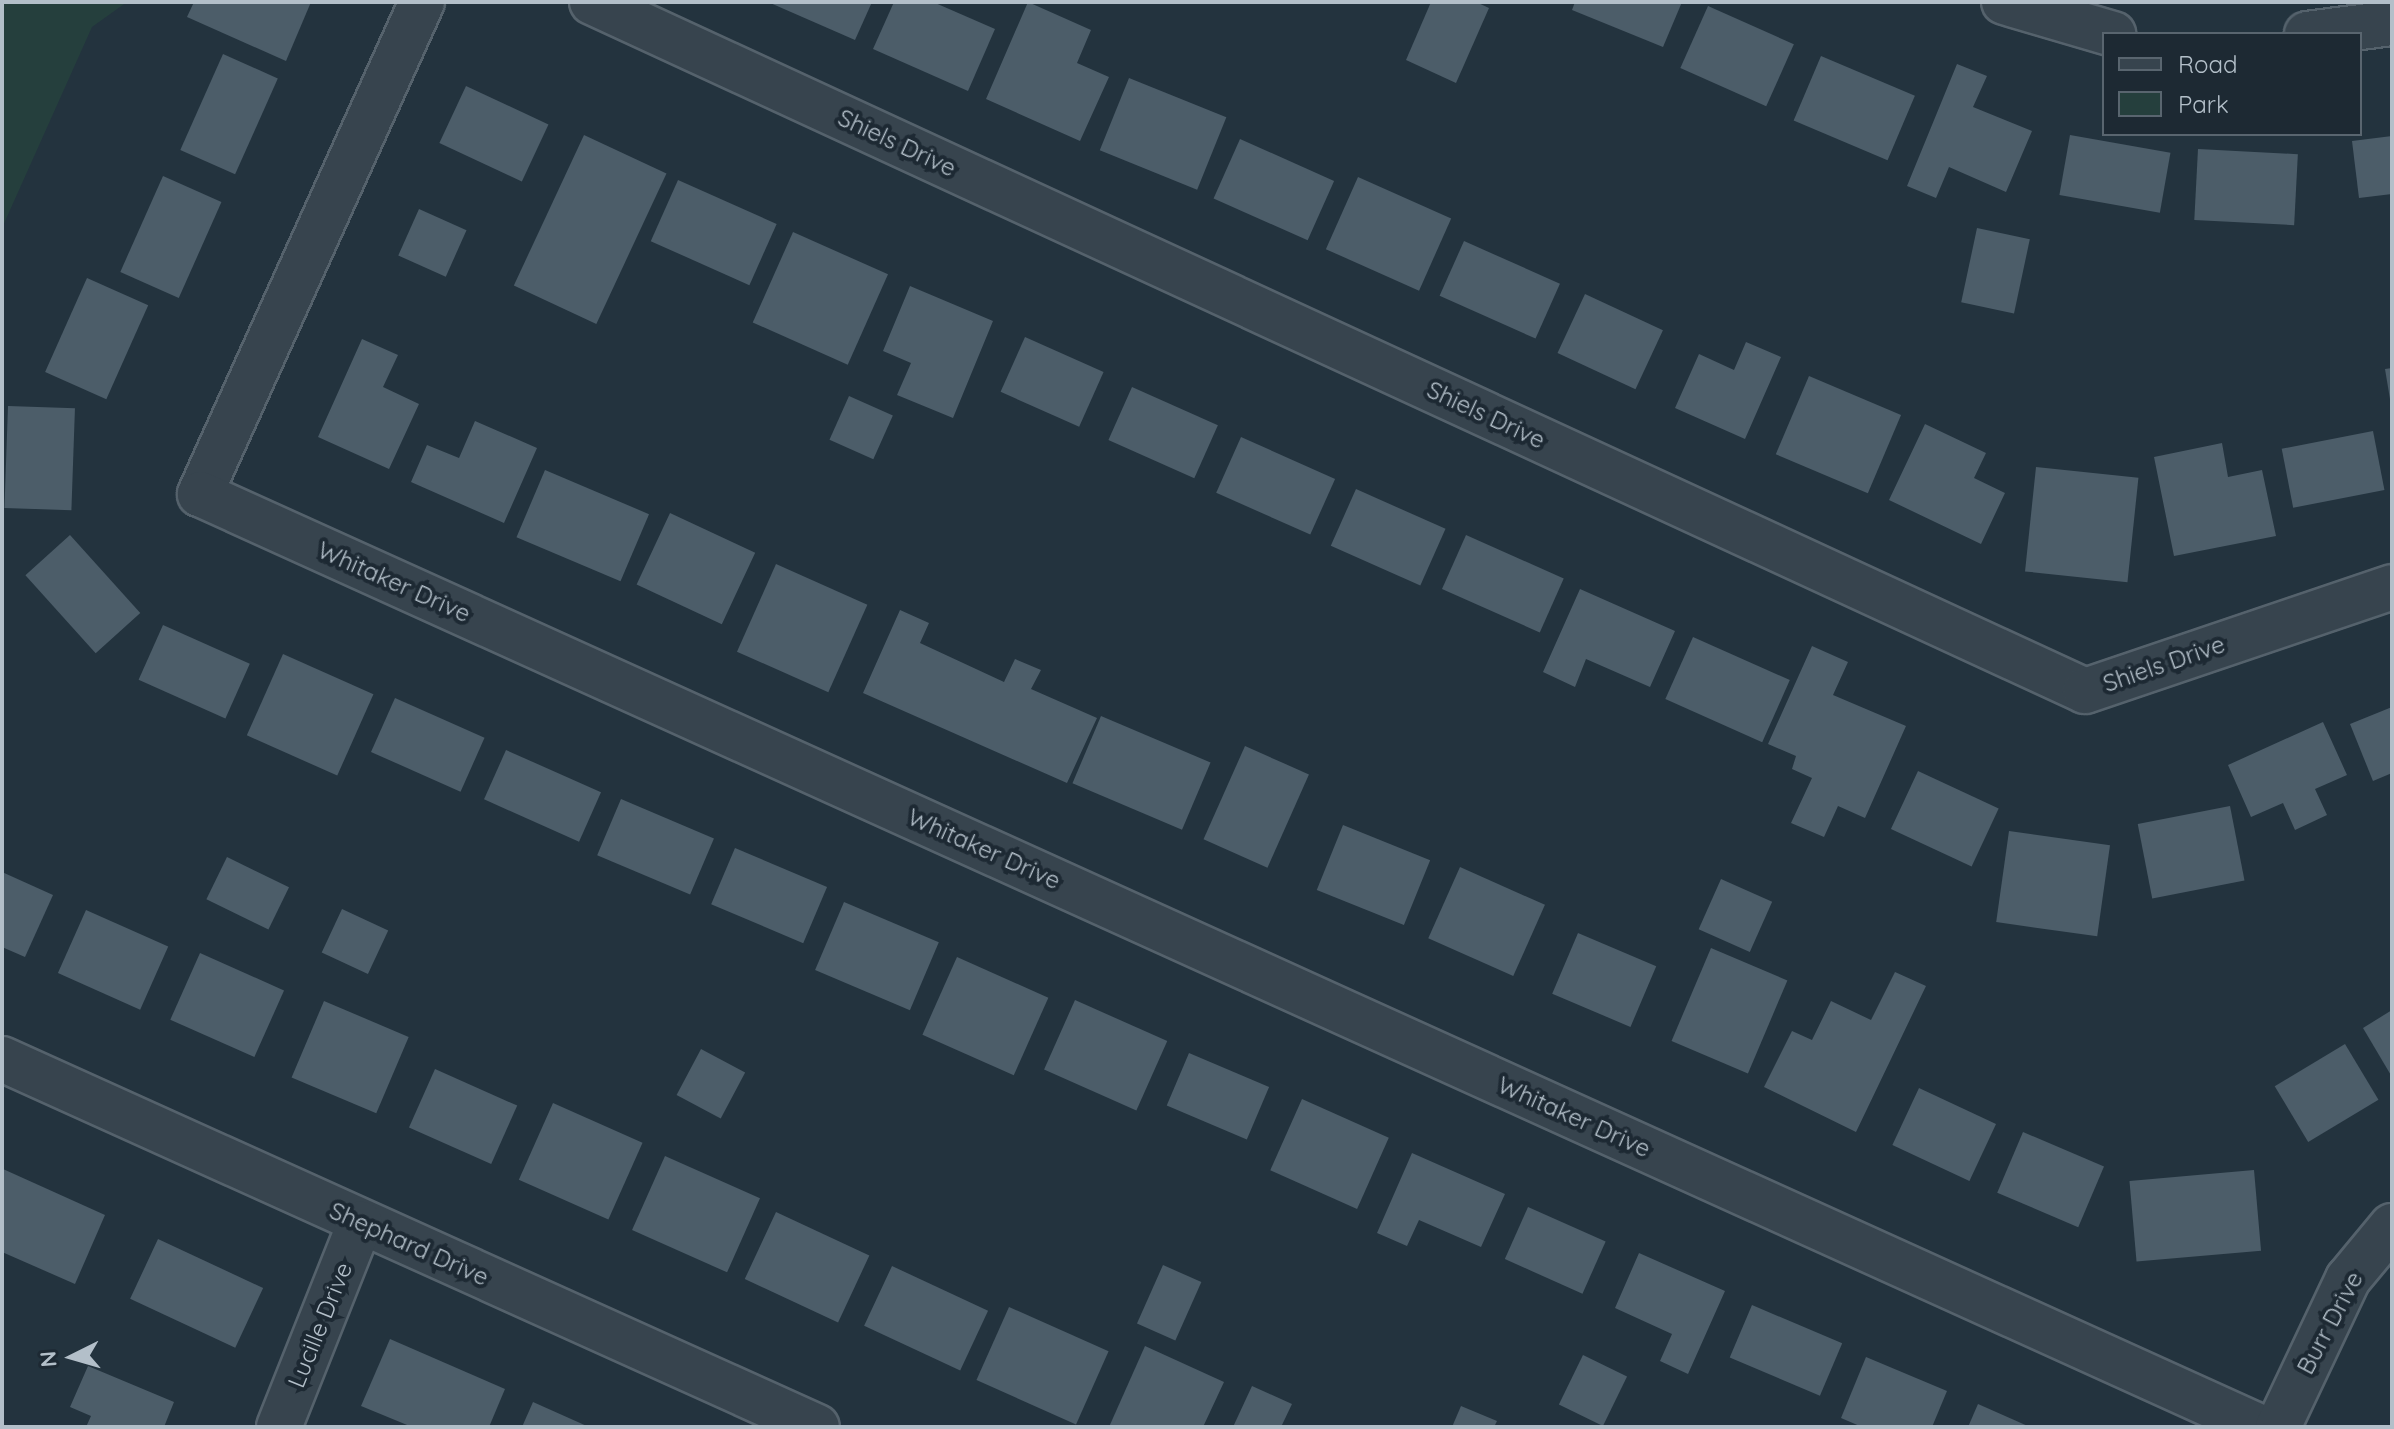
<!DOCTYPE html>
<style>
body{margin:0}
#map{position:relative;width:2394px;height:1429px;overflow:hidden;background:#23333e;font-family:Quicksand,sans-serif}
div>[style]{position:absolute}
.green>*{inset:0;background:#253f3d}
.building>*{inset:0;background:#4c5d69;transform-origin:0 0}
.roads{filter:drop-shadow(2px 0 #55626c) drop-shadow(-2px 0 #55626c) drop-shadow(0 2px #55626c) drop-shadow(0 -2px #55626c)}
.street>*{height:44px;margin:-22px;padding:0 22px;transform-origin:22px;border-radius:22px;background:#37444e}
span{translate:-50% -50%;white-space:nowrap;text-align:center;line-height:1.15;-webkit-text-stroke:8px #1d2933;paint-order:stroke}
.street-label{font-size:24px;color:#b3bfc9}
.frame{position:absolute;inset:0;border:4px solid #b3bfc9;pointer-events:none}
.legend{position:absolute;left:2102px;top:32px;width:260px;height:104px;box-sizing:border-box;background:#1d2933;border:2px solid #59656f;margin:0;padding:10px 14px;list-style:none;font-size:24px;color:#b3bfc9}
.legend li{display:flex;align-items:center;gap:16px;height:40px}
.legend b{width:40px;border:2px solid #59656f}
.north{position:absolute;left:32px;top:1317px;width:80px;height:80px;-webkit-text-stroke:6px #1d2933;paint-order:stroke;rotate:265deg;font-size:22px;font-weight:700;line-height:32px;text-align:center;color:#b3bfc9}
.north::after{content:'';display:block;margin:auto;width:28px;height:36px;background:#b3bfc9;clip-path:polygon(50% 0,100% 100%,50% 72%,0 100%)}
</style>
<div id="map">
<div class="green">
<i style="clip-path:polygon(2px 2px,127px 2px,92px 27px,2px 228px)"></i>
</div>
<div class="building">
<i style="clip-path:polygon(194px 2px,311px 2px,286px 61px,187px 17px)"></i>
<i style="clip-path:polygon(768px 2px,872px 2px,855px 40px)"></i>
<i style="clip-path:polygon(894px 2px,933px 2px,995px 29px,968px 91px,873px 49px)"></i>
<i style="clip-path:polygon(1028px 2px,1091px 30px,1077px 63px,1109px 77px,1080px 141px,986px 99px)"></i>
<i style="clip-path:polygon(1431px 2px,1476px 2px,1489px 8px,1456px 83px,1406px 60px)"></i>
<i style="clip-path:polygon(1575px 2px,1682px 2px,1663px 47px,1572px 10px)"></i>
<i style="left:1708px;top:6px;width:94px;height:68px;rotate:24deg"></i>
<i style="left:223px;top:54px;width:60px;height:105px;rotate:24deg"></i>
<i style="left:1821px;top:56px;width:102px;height:70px;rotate:23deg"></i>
<i style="clip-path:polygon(1957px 64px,1987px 76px,1973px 107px,2032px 131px,2006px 192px,1949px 167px,1936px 198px,1907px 186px)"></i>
<i style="left:1129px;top:78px;width:105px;height:78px;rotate:22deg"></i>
<i style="left:466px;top:86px;width:91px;height:63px;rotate:25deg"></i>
<i style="left:584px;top:135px;width:91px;height:166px;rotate:25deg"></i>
<i style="left:2070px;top:135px;width:102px;height:61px;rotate:10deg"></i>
<i style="clip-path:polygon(2392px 136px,2392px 194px,2359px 198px,2352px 141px)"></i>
<i style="left:1240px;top:139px;width:103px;height:65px;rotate:24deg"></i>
<i style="left:2198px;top:149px;width:100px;height:71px;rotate:3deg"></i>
<i style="left:163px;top:176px;width:64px;height:105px;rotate:24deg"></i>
<i style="left:1358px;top:177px;width:102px;height:79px;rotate:24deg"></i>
<i style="left:678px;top:180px;width:108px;height:67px;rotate:24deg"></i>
<i style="left:419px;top:209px;width:52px;height:51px;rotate:24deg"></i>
<i style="left:1977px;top:228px;width:54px;height:76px;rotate:12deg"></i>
<i style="left:793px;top:232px;width:104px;height:99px;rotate:24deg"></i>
<i style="left:1464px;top:241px;width:105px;height:60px;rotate:24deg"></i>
<i style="left:87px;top:278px;width:67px;height:103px;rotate:24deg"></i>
<i style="clip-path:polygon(910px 286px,993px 321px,953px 418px,897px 395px,911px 363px,883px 351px)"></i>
<i style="left:1585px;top:294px;width:86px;height:65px;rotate:25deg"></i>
<i style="left:1025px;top:337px;width:86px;height:60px;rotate:24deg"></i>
<i style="clip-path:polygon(362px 339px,398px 355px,383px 387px,419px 404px,389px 469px,318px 437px)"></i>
<i style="clip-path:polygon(1746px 342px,1781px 357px,1745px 439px,1675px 408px,1699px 354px,1734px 370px)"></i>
<i style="clip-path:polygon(2392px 368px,2392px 399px,2390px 399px,2385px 369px)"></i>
<i style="left:1809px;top:376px;width:100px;height:85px;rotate:23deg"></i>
<i style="left:1132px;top:387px;width:94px;height:58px;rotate:24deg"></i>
<i style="left:849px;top:396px;width:48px;height:48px;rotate:24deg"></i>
<i style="left:8px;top:406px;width:67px;height:102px;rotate:2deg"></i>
<i style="clip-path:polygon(475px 421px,537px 448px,504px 523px,411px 482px,427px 445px,459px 458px)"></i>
<i style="clip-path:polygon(1925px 424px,1986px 453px,1974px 478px,2005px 493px,1981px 544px,1889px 500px)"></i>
<i style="left:2373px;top:431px;width:60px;height:93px;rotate:79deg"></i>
<i style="left:1241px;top:437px;width:103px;height:61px;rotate:24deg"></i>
<i style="clip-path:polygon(2222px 443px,2228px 477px,2262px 470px,2276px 536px,2174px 556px,2154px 457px)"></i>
<i style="left:2036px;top:467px;width:103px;height:105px;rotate:6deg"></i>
<i style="left:545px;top:470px;width:113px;height:73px;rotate:23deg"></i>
<i style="left:1356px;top:489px;width:98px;height:62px;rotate:24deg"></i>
<i style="left:670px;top:513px;width:94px;height:79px;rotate:25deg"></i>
<i style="left:70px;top:535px;width:105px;height:60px;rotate:48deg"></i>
<i style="left:1466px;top:535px;width:107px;height:59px;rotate:24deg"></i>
<i style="left:776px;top:564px;width:100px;height:96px;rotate:24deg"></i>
<i style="clip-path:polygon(1580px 589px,1675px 631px,1650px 687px,1586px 659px,1575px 687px,1543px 672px)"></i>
<i style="clip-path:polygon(900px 610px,929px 623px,920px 643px,1004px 682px,1015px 659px,1041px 670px,1031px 689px,1097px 718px,1067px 783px,863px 693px)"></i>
<i style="left:163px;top:625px;width:95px;height:60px;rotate:24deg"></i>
<i style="left:1693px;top:637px;width:106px;height:68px;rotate:24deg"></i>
<i style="clip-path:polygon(1812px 646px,1848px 662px,1833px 695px,1906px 726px,1865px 818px,1838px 806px,1824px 837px,1791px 823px,1812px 778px,1792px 769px,1796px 756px,1768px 744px)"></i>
<i style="left:283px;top:654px;width:99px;height:89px;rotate:24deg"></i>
<i style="left:395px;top:698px;width:98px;height:59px;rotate:24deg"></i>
<i style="clip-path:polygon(2392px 707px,2392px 773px,2373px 781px,2350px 724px)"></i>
<i style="left:1101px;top:716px;width:119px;height:73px;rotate:23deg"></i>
<i style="clip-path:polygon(2323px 722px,2347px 775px,2315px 789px,2327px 815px,2295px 830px,2283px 803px,2251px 817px,2228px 765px)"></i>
<i style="left:1245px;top:746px;width:70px;height:102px;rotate:24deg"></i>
<i style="left:506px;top:750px;width:104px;height:54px;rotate:24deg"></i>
<i style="left:1918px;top:771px;width:89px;height:64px;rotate:25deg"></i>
<i style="left:621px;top:799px;width:101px;height:61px;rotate:23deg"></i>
<i style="left:2230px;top:806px;width:76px;height:94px;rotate:79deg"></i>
<i style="left:1343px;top:825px;width:94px;height:70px;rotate:22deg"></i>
<i style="left:2009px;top:831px;width:102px;height:92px;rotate:8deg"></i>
<i style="left:735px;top:848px;width:100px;height:61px;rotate:23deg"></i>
<i style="left:227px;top:857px;width:69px;height:47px;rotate:26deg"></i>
<i style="left:1460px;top:867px;width:93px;height:78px;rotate:24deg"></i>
<i style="clip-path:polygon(2px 872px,53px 895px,25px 957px,2px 947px)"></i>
<i style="left:1721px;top:879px;width:56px;height:55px;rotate:24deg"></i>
<i style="left:844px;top:902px;width:103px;height:74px;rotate:23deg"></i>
<i style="left:342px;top:909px;width:51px;height:48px;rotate:25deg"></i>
<i style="left:86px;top:910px;width:90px;height:69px;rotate:24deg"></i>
<i style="left:1578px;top:933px;width:85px;height:66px;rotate:23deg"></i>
<i style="left:1711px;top:948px;width:83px;height:101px;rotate:23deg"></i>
<i style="left:200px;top:953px;width:92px;height:73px;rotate:24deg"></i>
<i style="left:957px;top:957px;width:100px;height:85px;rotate:24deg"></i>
<i style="clip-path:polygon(1895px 972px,1926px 986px,1856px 1132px,1764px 1087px,1792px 1031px,1812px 1040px,1831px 1001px,1871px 1020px)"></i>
<i style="left:1075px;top:1000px;width:101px;height:76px;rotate:24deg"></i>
<i style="left:324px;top:1001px;width:92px;height:83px;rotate:23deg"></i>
<i style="clip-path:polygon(2392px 1010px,2392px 1077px,2363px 1028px)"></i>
<i style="left:2345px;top:1044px;width:65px;height:82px;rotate:59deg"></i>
<i style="left:701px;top:1049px;width:50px;height:52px;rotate:28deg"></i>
<i style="left:1189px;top:1053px;width:87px;height:57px;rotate:23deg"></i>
<i style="left:435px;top:1069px;width:90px;height:64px;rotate:24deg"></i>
<i style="left:1919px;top:1088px;width:85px;height:63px;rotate:25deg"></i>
<i style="left:1302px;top:1099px;width:95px;height:78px;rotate:24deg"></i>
<i style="left:553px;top:1103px;width:98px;height:84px;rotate:24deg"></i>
<i style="left:2023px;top:1132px;width:88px;height:66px;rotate:23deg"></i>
<i style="clip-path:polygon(1412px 1153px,1505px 1194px,1481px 1247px,1419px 1220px,1407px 1246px,1377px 1233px)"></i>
<i style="left:665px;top:1156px;width:104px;height:81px;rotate:24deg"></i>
<i style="clip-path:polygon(3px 1169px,105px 1215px,75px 1284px,2px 1252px)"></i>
<i style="left:2254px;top:1170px;width:81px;height:125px;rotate:85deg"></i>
<i style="left:1528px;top:1207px;width:85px;height:57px;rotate:24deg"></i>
<i style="left:776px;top:1212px;width:103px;height:74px;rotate:25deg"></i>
<i style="left:158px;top:1239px;width:116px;height:66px;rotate:25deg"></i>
<i style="clip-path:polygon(1639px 1253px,1725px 1291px,1688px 1374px,1660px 1361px,1672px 1334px,1615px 1308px)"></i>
<i style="left:1163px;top:1265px;width:42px;height:64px;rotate:24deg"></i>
<i style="left:892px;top:1266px;width:106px;height:66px;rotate:25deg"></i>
<i style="left:1752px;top:1305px;width:98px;height:57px;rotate:23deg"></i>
<i style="left:1009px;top:1307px;width:109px;height:80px;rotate:24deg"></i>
<i style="clip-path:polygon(390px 1339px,505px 1389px,489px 1427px,412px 1427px,361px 1406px)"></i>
<i style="clip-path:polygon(1145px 1346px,1224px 1382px,1203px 1427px,1109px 1427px)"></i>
<i style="left:1583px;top:1355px;width:49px;height:55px;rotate:26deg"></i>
<i style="clip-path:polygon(1866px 1357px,1947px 1391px,1932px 1427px,1862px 1427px,1841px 1418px)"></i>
<i style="clip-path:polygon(88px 1366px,174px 1402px,164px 1427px,86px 1427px,91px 1416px,70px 1407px)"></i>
<i style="clip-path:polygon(1252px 1386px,1292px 1404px,1281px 1427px,1233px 1427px)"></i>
<i style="clip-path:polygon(533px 1402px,589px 1427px,522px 1427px)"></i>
<i style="clip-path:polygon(1978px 1404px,2030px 1427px,1968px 1427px)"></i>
<i style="clip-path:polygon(1461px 1406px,1497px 1421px,1494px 1427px,1452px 1427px)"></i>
</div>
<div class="roads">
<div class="street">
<i style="left:422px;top:2px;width:540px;rotate:114.29deg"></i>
<i style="left:200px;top:494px;width:2261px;rotate:24.37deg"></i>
<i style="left:592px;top:2px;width:1644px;rotate:24.77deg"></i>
<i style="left:2085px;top:691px;width:324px;rotate:-18.7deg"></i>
<i style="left:2004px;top:2px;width:114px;rotate:16.4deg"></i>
<i style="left:2307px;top:34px;width:86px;rotate:-7.4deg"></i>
<i style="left:2px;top:1059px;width:894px;rotate:24.3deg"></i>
<i style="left:279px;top:1427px;width:219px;rotate:-68.3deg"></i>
<i style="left:2278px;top:1427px;width:164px;rotate:-64.7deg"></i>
<i style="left:2348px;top:1279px;width:69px;rotate:-50.3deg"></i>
</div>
</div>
<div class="street-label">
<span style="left:897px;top:143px;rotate:25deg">Shiels Drive</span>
<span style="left:1486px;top:415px;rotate:25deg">Shiels Drive</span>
<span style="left:394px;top:582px;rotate:24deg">Whitaker Drive</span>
<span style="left:2164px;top:664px;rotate:-19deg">Shiels Drive</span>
<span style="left:984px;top:849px;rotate:24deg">Whitaker Drive</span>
<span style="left:1574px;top:1117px;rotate:24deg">Whitaker Drive</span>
<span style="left:409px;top:1244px;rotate:24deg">Shephard Drive</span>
<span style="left:2330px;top:1323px;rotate:-62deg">Burr Drive</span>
<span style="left:320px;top:1325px;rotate:-68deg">Lucille Drive</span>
</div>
<div class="frame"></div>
<ul class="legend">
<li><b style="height:10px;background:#37444e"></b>Road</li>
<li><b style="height:22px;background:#253f3d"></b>Park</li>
</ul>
<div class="north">N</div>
</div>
